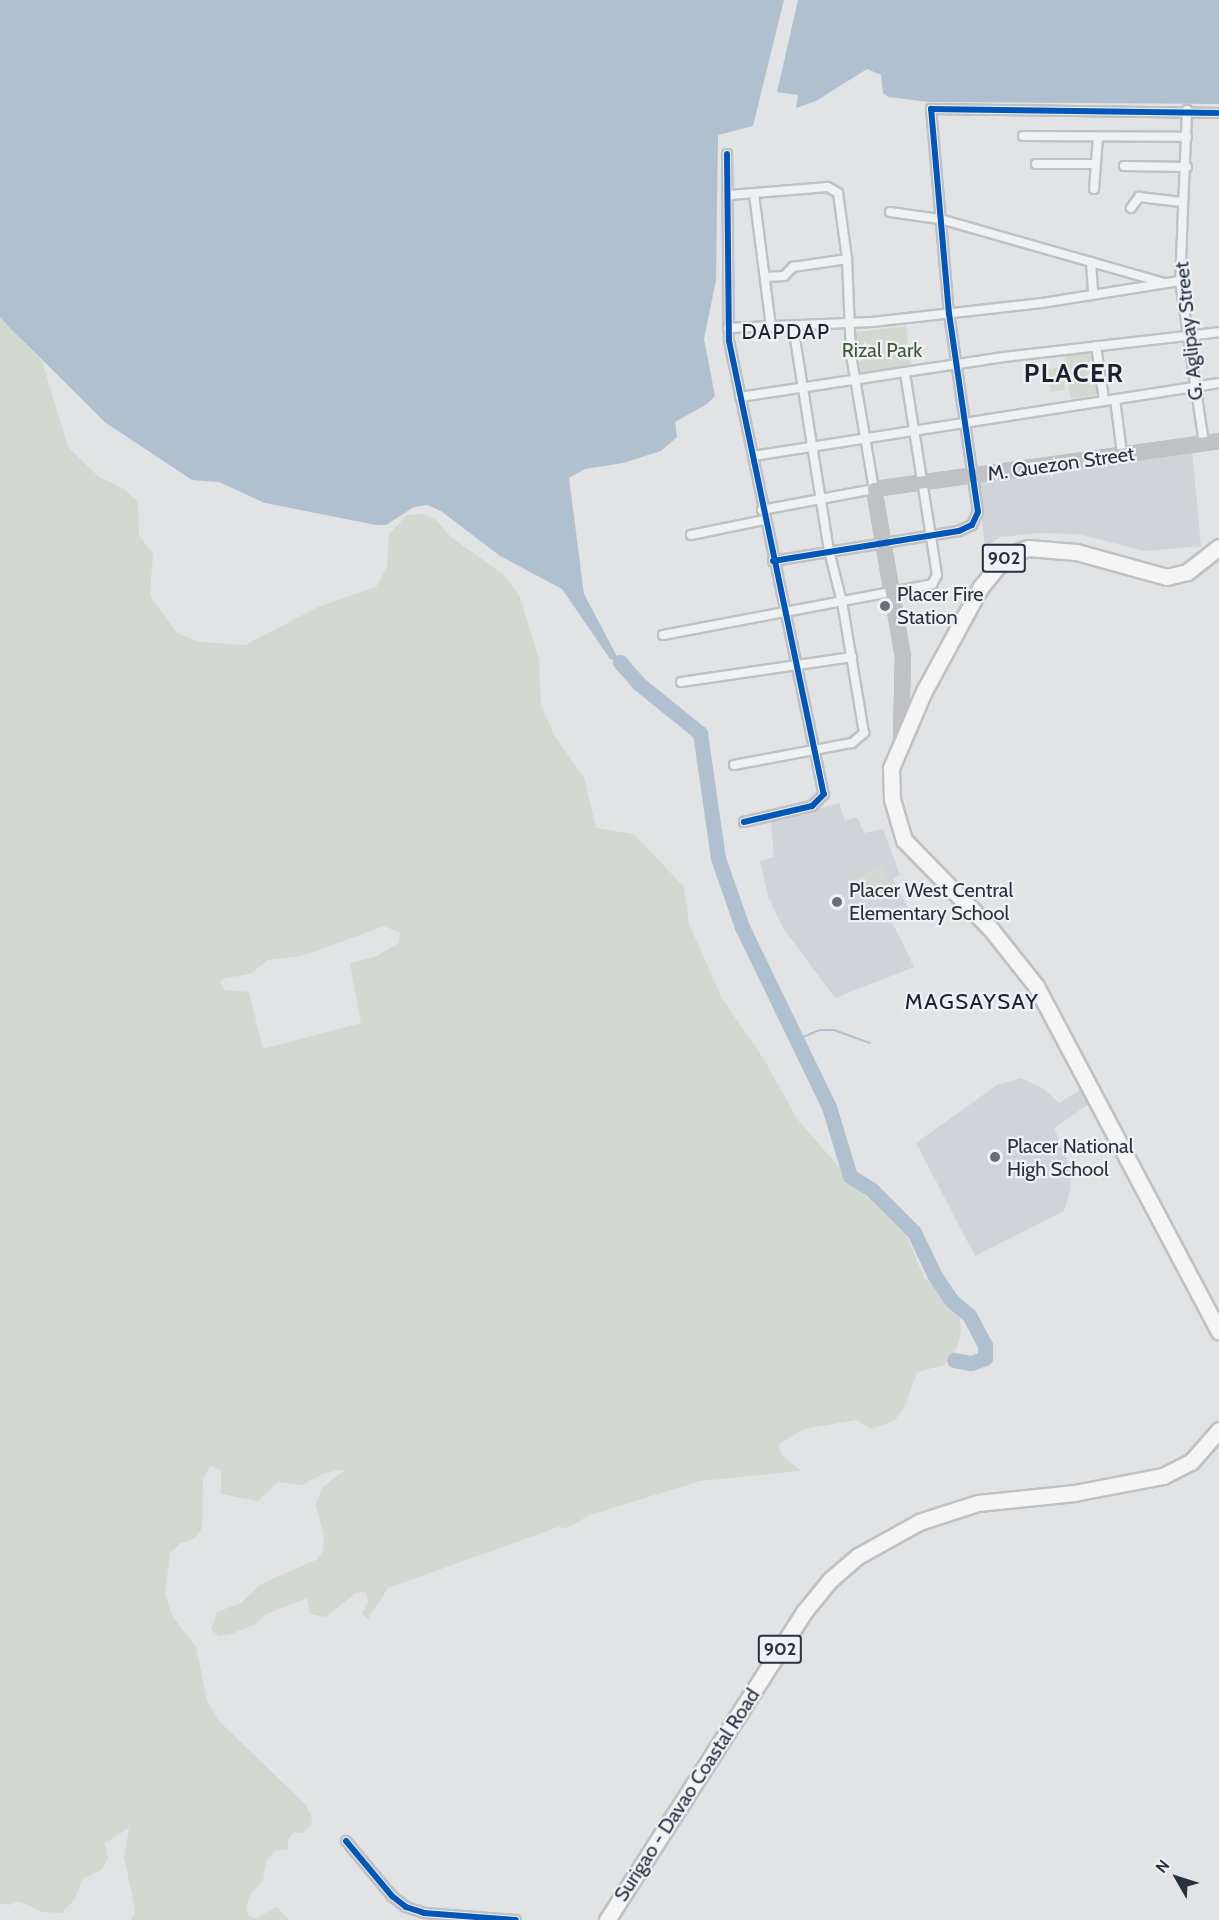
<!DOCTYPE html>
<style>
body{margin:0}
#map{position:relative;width:1219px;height:1920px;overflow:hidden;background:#e1e3e5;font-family:Cabin,sans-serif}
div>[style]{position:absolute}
.built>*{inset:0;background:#d0d3d8}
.green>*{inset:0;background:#d2d9d1;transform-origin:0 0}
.water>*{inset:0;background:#b1c0cf}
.stream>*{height:2px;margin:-1px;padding:0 1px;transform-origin:1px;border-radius:1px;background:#b1c0cf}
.river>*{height:15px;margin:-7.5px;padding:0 7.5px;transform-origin:7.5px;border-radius:7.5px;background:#b1c0cf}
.roads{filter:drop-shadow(2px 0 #bfc1c3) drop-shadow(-2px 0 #bfc1c3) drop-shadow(0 2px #bfc1c3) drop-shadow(0 -2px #bfc1c3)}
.street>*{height:8px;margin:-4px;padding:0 4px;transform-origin:4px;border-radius:4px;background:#f0f1f3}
.secondary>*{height:12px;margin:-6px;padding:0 6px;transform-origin:6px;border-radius:6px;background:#bfc1c5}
.highway>*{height:15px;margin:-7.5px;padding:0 7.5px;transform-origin:7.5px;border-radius:7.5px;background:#f5f5f6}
.cycleway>*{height:6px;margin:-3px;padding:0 3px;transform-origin:3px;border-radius:3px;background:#0057b8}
.dots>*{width:16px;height:16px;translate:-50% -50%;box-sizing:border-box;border:3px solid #eff1f5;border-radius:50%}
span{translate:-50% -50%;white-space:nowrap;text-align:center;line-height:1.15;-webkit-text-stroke:4.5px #eff1f5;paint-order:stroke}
.shield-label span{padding:2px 4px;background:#eff1f5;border:2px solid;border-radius:4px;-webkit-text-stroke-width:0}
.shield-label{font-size:18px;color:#29313d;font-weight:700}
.street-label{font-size:20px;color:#29313d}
.park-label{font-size:20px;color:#3e5838}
.poi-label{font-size:20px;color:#29313d}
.left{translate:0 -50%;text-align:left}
.neighbourhood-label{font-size:21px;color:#1c222e;letter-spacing:1.5px}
.quarter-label{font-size:22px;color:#1c222e;letter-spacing:1.5px}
.district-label{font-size:26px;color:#1c222e;font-weight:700;letter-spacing:1.5px}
.north{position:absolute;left:1147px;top:1848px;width:60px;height:60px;-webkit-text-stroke:4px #eff1f5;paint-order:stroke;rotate:309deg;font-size:16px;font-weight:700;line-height:24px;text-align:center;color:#29313d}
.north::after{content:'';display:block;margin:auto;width:21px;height:27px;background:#29313d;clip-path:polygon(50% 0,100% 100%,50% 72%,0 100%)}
</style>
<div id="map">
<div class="built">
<i style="clip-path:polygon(1192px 450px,1201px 546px,1145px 551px,1078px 534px,1040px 533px,1000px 537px,985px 547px,977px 481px)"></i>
<i style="clip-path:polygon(839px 803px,845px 821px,857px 817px,864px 833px,883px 829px,900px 875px,893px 879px,908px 908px,890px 918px,914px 967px,835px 998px,783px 928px,768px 896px,760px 861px,774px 857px,771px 822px)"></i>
<i style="clip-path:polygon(1021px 1078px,1044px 1089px,1059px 1103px,1081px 1089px,1089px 1104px,1054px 1128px,1072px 1172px,1070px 1191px,1064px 1211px,975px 1256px,916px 1143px,997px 1085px)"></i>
</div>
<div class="green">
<i style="clip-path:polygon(evenodd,0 317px,42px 361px,68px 447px,99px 477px,124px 489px,138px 502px,139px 535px,153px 554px,150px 596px,177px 633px,199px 642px,245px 645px,318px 607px,376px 587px,387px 567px,389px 534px,407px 515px,424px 514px,435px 519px,451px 537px,504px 575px,520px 597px,539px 660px,541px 705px,556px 738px,584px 778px,596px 828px,634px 834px,684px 887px,689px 924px,723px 1000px,765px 1061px,797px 1119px,862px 1193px,902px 1225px,924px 1277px,960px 1318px,961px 1331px,957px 1348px,944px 1365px,917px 1372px,905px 1406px,895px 1420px,872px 1429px,856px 1420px,804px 1429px,779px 1444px,781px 1454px,801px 1471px,700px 1481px,590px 1515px,567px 1528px,558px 1527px,388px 1588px,368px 1619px,362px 1614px,368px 1601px,365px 1592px,356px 1593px,325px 1617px,310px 1614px,307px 1598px,266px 1614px,256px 1624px,231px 1634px,219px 1636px,211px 1630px,217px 1612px,241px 1603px,261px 1584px,318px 1559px,323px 1550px,324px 1537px,316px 1505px,322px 1488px,346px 1469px,325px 1473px,302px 1485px,278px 1482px,258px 1501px,221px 1494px,221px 1470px,210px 1466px,203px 1479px,202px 1528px,194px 1539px,181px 1543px,170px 1553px,165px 1593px,172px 1616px,196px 1647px,207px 1700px,218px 1720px,306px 1805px,312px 1817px,311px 1826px,303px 1833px,294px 1832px,288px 1840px,288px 1849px,275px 1851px,267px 1860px,263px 1880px,250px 1895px,246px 1908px,248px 1916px,256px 1918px,277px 1907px,289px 1920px,131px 1920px,135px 1914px,134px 1904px,124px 1857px,129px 1828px,105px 1843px,108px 1859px,101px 1870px,84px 1878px,74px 1900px,61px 1913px,43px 1912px,18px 1901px,10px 1905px,0 1903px,0 317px,384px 926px,400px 933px,399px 943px,375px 957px,350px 963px,361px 1023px,263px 1049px,249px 992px,225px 990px,220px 982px,225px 978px,251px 974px,267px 960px,302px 956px,384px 926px)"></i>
<i style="left:906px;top:326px;width:41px;height:54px;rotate:83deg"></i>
<i style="left:1093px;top:351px;width:44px;height:29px;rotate:82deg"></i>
<i style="left:1061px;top:367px;width:23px;height:14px;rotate:80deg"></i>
<i style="left:882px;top:866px;width:19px;height:35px;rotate:65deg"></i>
</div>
<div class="water">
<i style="clip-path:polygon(0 0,784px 0,753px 126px,718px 135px,716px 280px,704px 339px,715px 396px,707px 404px,675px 422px,677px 437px,661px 451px,623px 463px,585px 469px,569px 478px,584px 594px,620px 662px,610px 659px,562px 589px,500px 556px,441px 511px,428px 505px,414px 507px,386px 525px,376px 525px,265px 503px,219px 482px,192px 480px,106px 423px,12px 330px,0 317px)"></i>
<i style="clip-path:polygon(798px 0,1219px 0,1219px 104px,929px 102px,888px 97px,883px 93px,881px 75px,867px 69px,816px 101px,796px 108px,798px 95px,777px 92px)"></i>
</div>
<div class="stream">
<i style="left:796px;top:1040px;width:26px;rotate:-23deg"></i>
<i style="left:820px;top:1030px;width:14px"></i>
<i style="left:834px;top:1030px;width:38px;rotate:20deg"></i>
</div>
<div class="river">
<i style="left:620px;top:662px;width:28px;rotate:49deg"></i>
<i style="left:638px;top:683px;width:80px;rotate:38.9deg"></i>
<i style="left:700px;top:733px;width:126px;rotate:81.8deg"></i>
<i style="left:718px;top:858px;width:73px;rotate:70.8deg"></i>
<i style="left:742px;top:927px;width:200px;rotate:64.2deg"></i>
<i style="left:829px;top:1107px;width:72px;rotate:73.1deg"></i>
<i style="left:850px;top:1176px;width:26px;rotate:32deg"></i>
<i style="left:872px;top:1190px;width:59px;rotate:45deg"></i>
<i style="left:914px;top:1232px;width:49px;rotate:64.5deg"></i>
<i style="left:935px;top:1276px;width:29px;rotate:56deg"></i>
<i style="left:951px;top:1300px;width:23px;rotate:40deg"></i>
<i style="left:969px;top:1315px;width:34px;rotate:62deg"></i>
<i style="left:985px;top:1345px;width:13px;rotate:90deg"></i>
<i style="left:985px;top:1358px;width:15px;rotate:160deg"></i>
<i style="left:971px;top:1363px;width:17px;rotate:-170deg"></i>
</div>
<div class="roads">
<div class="street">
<i style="left:1187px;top:110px;width:171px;rotate:92.3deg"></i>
<i style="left:1180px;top:281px;width:164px;rotate:81.6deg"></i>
<i style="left:1023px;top:136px;width:164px;rotate:0.3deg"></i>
<i style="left:727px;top:154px;width:187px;rotate:89.4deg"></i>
<i style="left:729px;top:341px;width:463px;rotate:78.2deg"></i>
<i style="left:824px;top:794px;width:17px;rotate:135deg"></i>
<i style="left:812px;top:806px;width:70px;rotate:166.8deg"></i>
<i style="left:1036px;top:164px;width:60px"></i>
<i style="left:1124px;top:166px;width:63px;rotate:0.9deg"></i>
<i style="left:1094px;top:189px;width:52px;rotate:-85.6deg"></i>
<i style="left:754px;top:194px;width:134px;rotate:82.7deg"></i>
<i style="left:730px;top:195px;width:98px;rotate:-4.7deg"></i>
<i style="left:828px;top:187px;width:12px;rotate:31deg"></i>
<i style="left:838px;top:193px;width:67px;rotate:82.2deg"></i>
<i style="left:847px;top:259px;width:96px;rotate:87.6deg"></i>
<i style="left:851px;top:355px;width:136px;rotate:80.3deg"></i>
<i style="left:874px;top:489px;width:114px;rotate:169.4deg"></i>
<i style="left:1131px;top:208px;width:14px;rotate:-54deg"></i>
<i style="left:1139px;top:197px;width:43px;rotate:6.6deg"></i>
<i style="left:890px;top:212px;width:50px;rotate:8deg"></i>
<i style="left:940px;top:219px;width:230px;rotate:15.9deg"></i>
<i style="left:1091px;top:262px;width:32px;rotate:86deg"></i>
<i style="left:766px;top:277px;width:18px;rotate:-3deg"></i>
<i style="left:784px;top:276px;width:13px;rotate:-45deg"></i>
<i style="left:793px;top:267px;width:55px;rotate:-8.4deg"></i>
<i style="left:728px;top:328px;width:144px;rotate:-2.4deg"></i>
<i style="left:872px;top:322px;width:171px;rotate:-6.4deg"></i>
<i style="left:1042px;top:303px;width:140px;rotate:-9.1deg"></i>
<i style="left:1096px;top:346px;width:55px;rotate:81.6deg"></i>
<i style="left:740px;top:397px;width:267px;rotate:-8.6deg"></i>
<i style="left:1004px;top:357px;width:216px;rotate:-6.6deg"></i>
<i style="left:1115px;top:399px;width:55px;rotate:82.7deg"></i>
<i style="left:753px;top:456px;width:472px;rotate:-8.9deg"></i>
<i style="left:691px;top:535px;width:75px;rotate:-11.6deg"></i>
<i style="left:773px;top:561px;width:188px;rotate:-9.2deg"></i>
<i style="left:959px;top:531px;width:14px;rotate:-25deg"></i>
<i style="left:972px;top:525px;width:14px;rotate:-65deg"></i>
<i style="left:978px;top:512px;width:200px;rotate:-98.3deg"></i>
<i style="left:949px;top:314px;width:206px;rotate:-95deg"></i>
<i style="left:931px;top:109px;width:286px;rotate:0.8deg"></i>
<i style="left:663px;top:635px;width:274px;rotate:-10.7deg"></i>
<i style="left:932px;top:584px;width:10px;rotate:-61deg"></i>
<i style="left:937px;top:575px;width:204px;rotate:-99deg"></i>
<i style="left:681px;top:682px;width:173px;rotate:-8.3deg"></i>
<i style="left:734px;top:765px;width:120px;rotate:-10.6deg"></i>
<i style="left:852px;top:743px;width:16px;rotate:-40deg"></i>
<i style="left:864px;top:733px;width:133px;rotate:-99.5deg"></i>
<i style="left:842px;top:602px;width:53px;rotate:-104.3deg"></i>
<i style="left:829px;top:551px;width:228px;rotate:-99.1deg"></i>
<i style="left:346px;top:1841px;width:72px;rotate:50.1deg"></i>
<i style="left:392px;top:1896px;width:18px;rotate:38deg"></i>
<i style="left:406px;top:1907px;width:19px;rotate:18deg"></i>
<i style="left:424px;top:1913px;width:92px;rotate:4.4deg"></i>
</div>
<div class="secondary">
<i style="left:901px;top:737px;width:80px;rotate:-88.6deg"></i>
<i style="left:903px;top:657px;width:170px;rotate:-99.8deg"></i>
<i style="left:874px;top:489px;width:348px;rotate:-7.9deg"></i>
</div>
<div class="highway">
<i style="left:1219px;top:547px;width:41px;rotate:142deg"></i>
<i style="left:1187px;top:572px;width:21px;rotate:166deg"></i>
<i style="left:1167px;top:577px;width:94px;rotate:-164.6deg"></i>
<i style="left:1076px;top:552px;width:48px;rotate:-175.2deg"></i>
<i style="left:1028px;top:548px;width:23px;rotate:160deg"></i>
<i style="left:1006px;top:556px;width:41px;rotate:129.1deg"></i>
<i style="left:980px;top:588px;width:117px;rotate:118.5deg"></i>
<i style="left:924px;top:691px;width:84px;rotate:113.2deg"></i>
<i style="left:891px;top:768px;width:31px;rotate:88deg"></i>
<i style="left:892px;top:799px;width:43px;rotate:73.7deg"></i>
<i style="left:904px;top:840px;width:123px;rotate:45.7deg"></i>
<i style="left:990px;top:928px;width:74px;rotate:51.6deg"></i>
<i style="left:1036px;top:986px;width:391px;rotate:62.1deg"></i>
<i style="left:607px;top:1920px;width:366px;rotate:-57.4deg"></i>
<i style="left:804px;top:1612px;width:40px;rotate:-51deg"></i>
<i style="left:829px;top:1581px;width:38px;rotate:-41deg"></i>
<i style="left:858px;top:1556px;width:70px;rotate:-29.1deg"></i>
<i style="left:919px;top:1522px;width:62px;rotate:-17.9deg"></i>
<i style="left:978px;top:1503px;width:97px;rotate:-5.9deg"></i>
<i style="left:1074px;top:1493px;width:91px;rotate:-10.8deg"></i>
<i style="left:1163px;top:1476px;width:31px;rotate:-27deg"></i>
<i style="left:1191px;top:1462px;width:43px;rotate:-48.8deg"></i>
</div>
</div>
<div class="cycleway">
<i style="left:727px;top:154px;width:187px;rotate:89.4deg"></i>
<i style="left:729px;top:341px;width:463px;rotate:78.2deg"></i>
<i style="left:824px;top:794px;width:17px;rotate:135deg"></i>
<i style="left:812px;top:806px;width:70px;rotate:166.8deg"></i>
<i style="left:773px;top:561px;width:188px;rotate:-9.2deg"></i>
<i style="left:959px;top:531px;width:14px;rotate:-25deg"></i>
<i style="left:972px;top:525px;width:14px;rotate:-65deg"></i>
<i style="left:978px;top:512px;width:200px;rotate:-98.3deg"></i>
<i style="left:949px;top:314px;width:206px;rotate:-95deg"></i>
<i style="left:931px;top:109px;width:286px;rotate:0.8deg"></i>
<i style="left:346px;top:1841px;width:72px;rotate:50.1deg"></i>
<i style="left:392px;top:1896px;width:18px;rotate:38deg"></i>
<i style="left:406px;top:1907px;width:19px;rotate:18deg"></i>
<i style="left:424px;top:1913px;width:92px;rotate:4.4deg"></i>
</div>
<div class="dots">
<i style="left:885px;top:606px;background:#696f78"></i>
<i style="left:837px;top:902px;background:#696f78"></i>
<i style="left:995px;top:1157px;background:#696f78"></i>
</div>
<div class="shield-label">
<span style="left:1004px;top:558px">902</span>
<span style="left:780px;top:1649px">902</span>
</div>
<div class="street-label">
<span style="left:1189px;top:331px;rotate:-96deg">G. Aglipay Street</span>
<span style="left:1061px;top:464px;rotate:-8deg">M. Quezon Street</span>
<span style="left:687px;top:1795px;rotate:-57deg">Surigao - Davao Coastal Road</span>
</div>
<div class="park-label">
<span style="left:882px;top:350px">Rizal Park</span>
</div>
<div class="poi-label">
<span class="left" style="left:897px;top:606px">Placer Fire<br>Station</span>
<span class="left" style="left:849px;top:902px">Placer West Central<br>Elementary School</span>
<span class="left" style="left:1007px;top:1158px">Placer National<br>High School</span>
</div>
<div class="neighbourhood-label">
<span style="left:786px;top:332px">DAPDAP</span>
</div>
<div class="quarter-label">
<span style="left:972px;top:1002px">MAGSAYSAY</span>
</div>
<div class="district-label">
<span style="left:1074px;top:374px">PLACER</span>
</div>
<div class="north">N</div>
</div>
